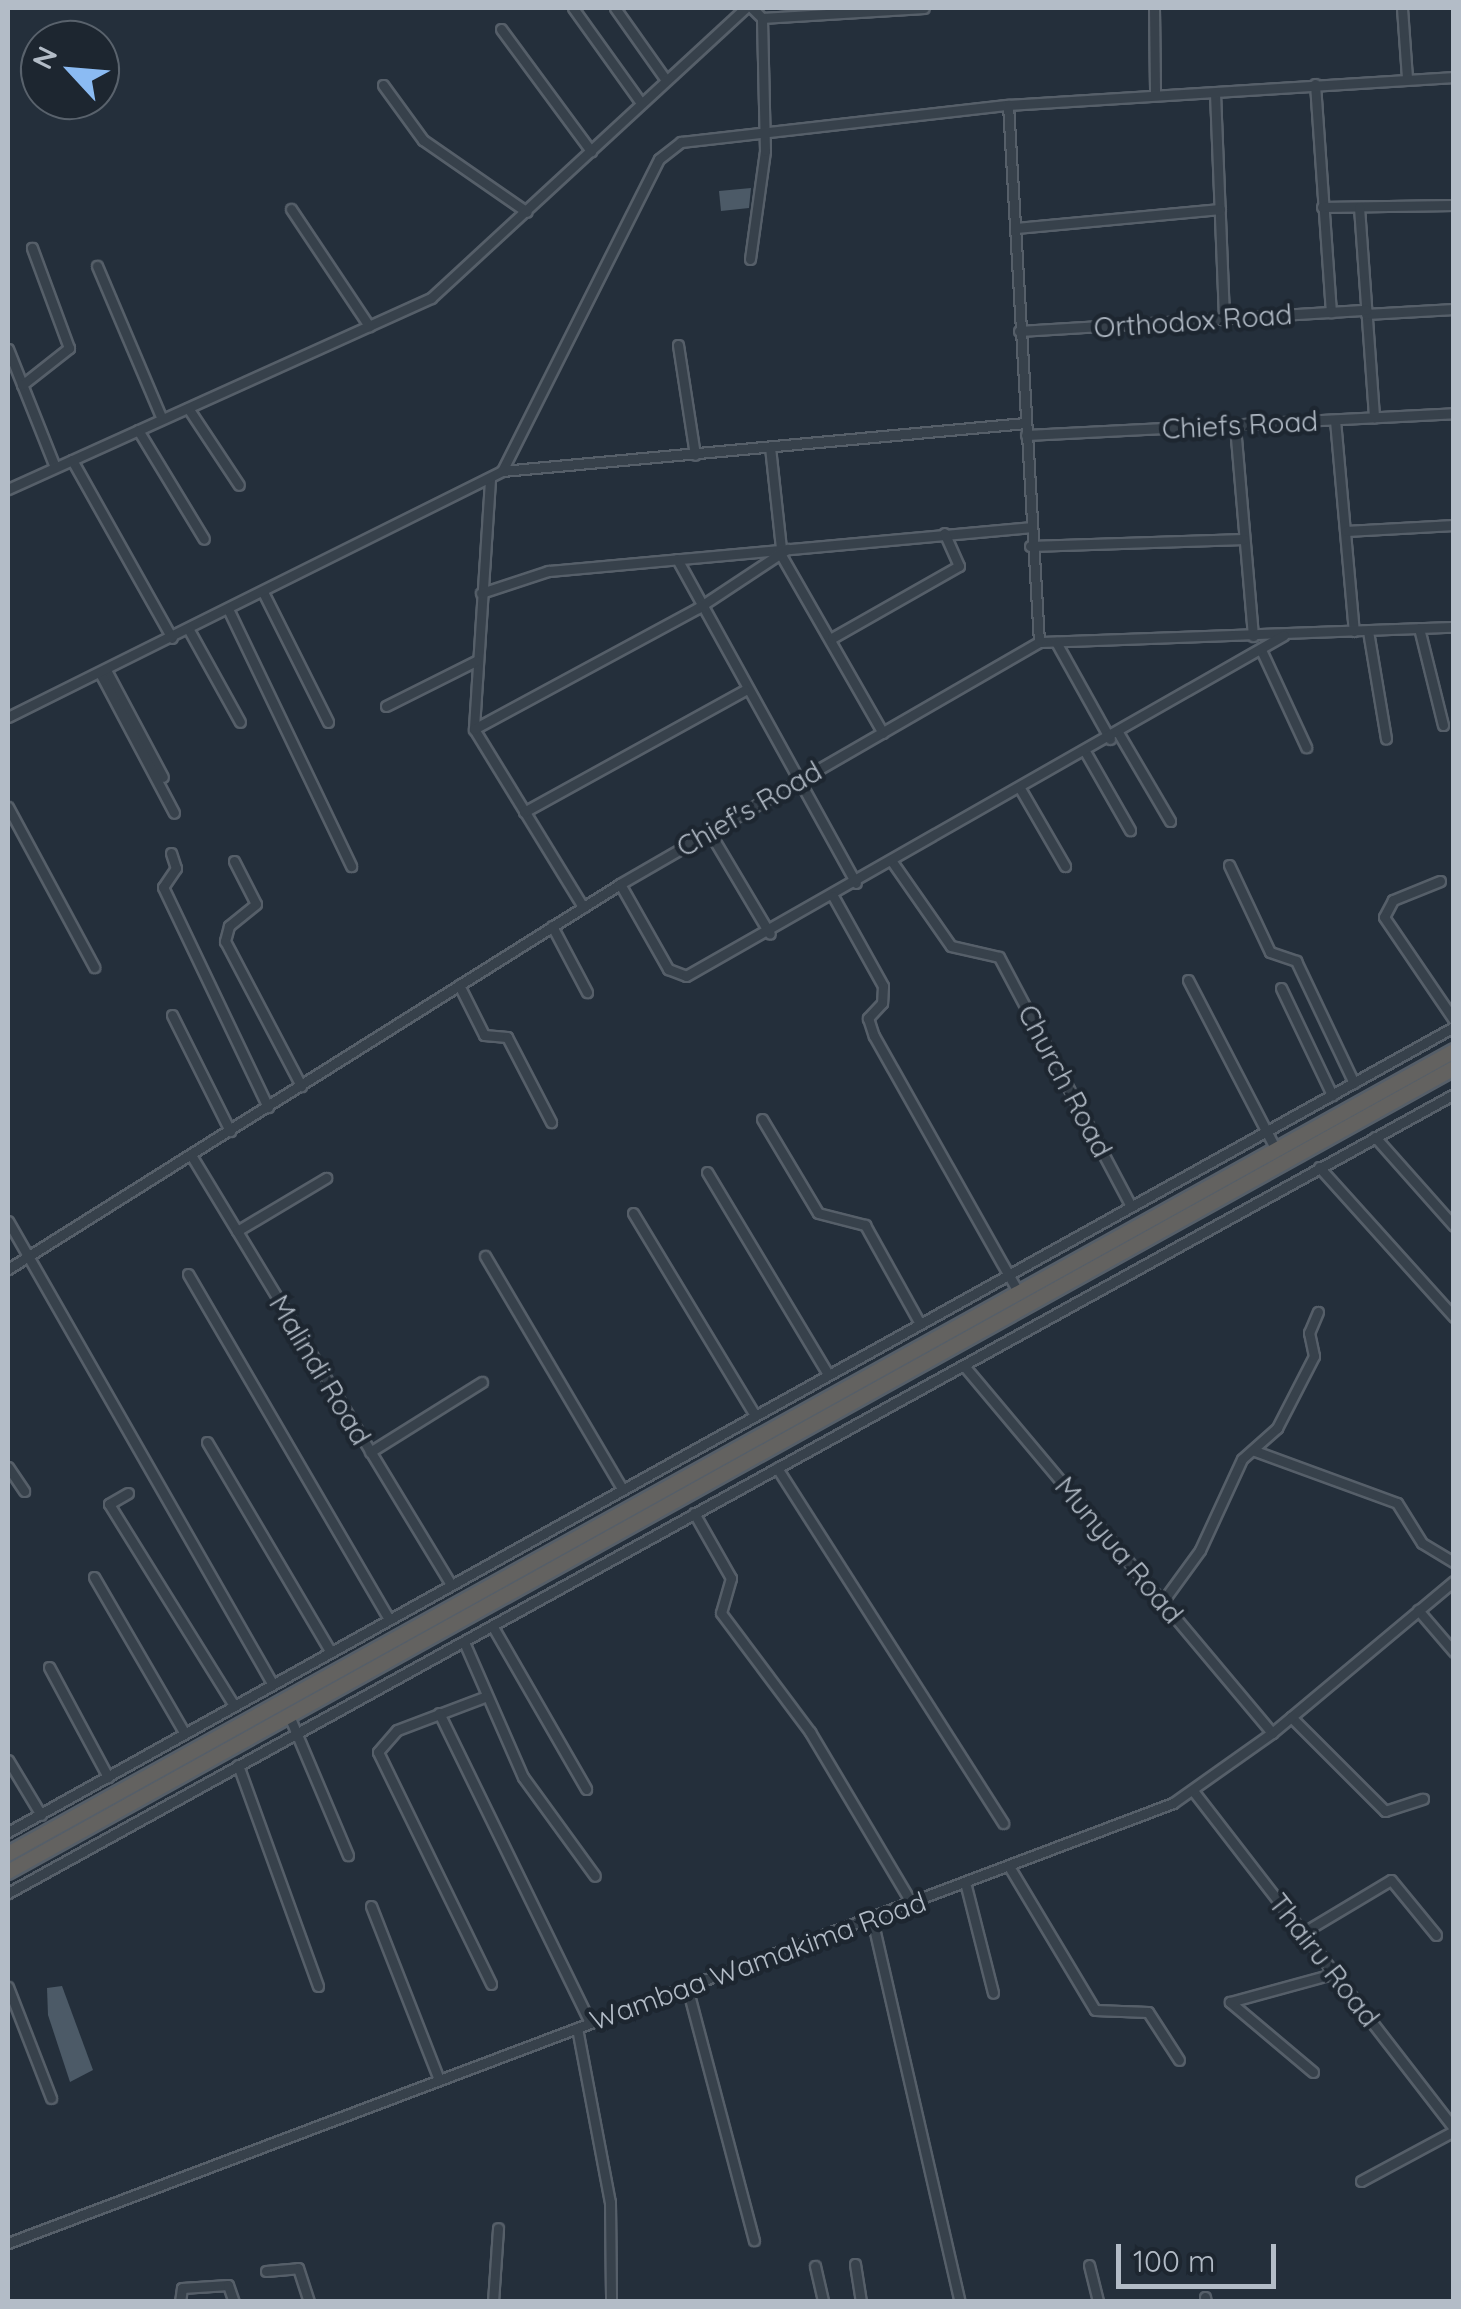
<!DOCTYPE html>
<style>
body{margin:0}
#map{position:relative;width:1461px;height:2309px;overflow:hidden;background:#242f3b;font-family:Quicksand,sans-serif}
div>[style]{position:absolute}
.building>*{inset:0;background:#4c5a67}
.roads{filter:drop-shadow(2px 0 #565f69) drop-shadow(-2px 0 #565f69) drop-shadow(0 2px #565f69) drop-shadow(0 -2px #565f69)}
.minor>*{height:9px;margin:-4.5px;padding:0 4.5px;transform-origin:4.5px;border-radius:4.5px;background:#37414b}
.trunk>*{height:14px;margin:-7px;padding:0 7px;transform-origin:7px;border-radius:7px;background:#636260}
span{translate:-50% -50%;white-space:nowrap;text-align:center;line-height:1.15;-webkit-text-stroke:9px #1d2630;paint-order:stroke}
.street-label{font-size:28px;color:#b3bcc7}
.frame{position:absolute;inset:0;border:10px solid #b3bcc7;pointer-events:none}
.north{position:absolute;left:20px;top:20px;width:100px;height:100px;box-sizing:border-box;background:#1d2630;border:2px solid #59626c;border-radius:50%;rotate:296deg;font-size:28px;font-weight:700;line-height:40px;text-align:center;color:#b3bcc7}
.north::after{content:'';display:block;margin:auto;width:35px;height:45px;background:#8bbbf3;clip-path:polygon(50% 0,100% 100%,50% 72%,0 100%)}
.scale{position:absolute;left:1116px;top:2244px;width:160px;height:45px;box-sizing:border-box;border:5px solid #b3bcc7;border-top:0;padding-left:12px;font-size:30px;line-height:35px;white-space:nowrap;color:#b3bcc7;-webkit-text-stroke:8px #1d2630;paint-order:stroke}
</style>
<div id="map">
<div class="building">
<i style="clip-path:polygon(751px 188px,749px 208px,721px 211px,719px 191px)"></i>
<i style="clip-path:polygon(62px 1986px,93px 2070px,70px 2082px,48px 2015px,47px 1988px)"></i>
</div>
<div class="roads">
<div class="minor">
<i style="left:573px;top:8px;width:117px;rotate:54.4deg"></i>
<i style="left:615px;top:8px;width:88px;rotate:54.7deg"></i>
<i style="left:752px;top:8px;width:14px;rotate:45deg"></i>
<i style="left:762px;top:18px;width:162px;rotate:-3.5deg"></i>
<i style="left:1154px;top:8px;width:87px;rotate:89.3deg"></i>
<i style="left:1402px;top:8px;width:70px;rotate:85.9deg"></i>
<i style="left:501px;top:29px;width:152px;rotate:53.6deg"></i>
<i style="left:1315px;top:84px;width:229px;rotate:86deg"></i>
<i style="left:383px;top:85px;width:68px;rotate:54deg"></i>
<i style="left:423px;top:140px;width:126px;rotate:34.7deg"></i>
<i style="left:1215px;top:93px;width:227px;rotate:87.7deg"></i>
<i style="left:1322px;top:207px;width:132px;rotate:-0.9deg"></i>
<i style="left:1359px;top:207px;width:211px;rotate:85.9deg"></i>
<i style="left:291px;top:209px;width:141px;rotate:56.3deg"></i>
<i style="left:1016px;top:228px;width:205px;rotate:-5.3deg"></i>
<i style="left:750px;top:259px;width:109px;rotate:-82.1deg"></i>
<i style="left:765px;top:151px;width:133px;rotate:-91.3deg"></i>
<i style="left:97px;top:266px;width:166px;rotate:67deg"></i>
<i style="left:1366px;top:314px;width:88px;rotate:-3.3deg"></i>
<i style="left:1019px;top:331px;width:348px;rotate:-3.5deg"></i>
<i style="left:678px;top:345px;width:111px;rotate:81.2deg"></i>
<i style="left:8px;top:349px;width:127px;rotate:68.3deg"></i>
<i style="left:22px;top:385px;width:60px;rotate:-38.2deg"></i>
<i style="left:69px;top:348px;width:107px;rotate:-110.3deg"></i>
<i style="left:188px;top:408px;width:92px;rotate:56.5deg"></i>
<i style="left:1335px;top:420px;width:212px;rotate:84.9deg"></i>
<i style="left:1235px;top:426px;width:211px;rotate:85.1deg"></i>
<i style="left:138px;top:430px;width:127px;rotate:58.8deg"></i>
<i style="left:1026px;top:435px;width:429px;rotate:-2.9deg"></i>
<i style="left:770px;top:447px;width:102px;rotate:83.8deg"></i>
<i style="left:72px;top:460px;width:204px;rotate:60.7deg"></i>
<i style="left:502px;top:471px;width:349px;rotate:-63.3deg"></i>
<i style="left:659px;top:159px;width:28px;rotate:-38deg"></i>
<i style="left:681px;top:142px;width:329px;rotate:-6.5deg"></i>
<i style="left:1008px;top:105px;width:447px;rotate:-3.6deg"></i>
<i style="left:490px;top:480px;width:250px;rotate:93.7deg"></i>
<i style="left:474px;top:729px;width:209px;rotate:58.5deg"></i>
<i style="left:8px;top:489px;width:464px;rotate:-24.3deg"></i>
<i style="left:431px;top:298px;width:427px;rotate:-42.7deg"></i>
<i style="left:1346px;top:531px;width:108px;rotate:-3.2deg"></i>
<i style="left:1030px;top:546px;width:214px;rotate:-1.9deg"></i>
<i style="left:781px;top:555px;width:205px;rotate:60.2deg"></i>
<i style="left:677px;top:559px;width:370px;rotate:61.1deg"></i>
<i style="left:481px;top:593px;width:71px;rotate:-18.2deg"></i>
<i style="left:548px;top:571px;width:482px;rotate:-5.2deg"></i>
<i style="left:264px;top:594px;width:143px;rotate:63.4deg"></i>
<i style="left:229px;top:611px;width:283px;rotate:64.4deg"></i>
<i style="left:1419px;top:628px;width:100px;rotate:76.1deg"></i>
<i style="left:189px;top:630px;width:105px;rotate:61deg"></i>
<i style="left:1368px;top:631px;width:109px;rotate:80.5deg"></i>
<i style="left:832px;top:638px;width:146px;rotate:-29.6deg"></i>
<i style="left:959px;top:566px;width:36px;rotate:-114deg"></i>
<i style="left:1039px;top:642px;width:415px;rotate:-2.1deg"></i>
<i style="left:1056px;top:642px;width:111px;rotate:60.9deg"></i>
<i style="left:1262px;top:652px;width:105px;rotate:65.1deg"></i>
<i style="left:106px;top:670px;width:121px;rotate:62deg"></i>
<i style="left:100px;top:673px;width:158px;rotate:62.1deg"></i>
<i style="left:386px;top:706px;width:101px;rotate:-26.6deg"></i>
<i style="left:8px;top:717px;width:552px;rotate:-26.47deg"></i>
<i style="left:502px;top:471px;width:525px;rotate:-5.24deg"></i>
<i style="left:474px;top:729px;width:255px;rotate:-28.4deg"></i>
<i style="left:698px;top:608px;width:107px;rotate:-33.5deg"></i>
<i style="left:1119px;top:734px;width:101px;rotate:59.6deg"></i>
<i style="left:1086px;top:753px;width:89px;rotate:60.3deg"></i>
<i style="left:1021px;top:790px;width:88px;rotate:59.9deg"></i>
<i style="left:8px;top:807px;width:182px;rotate:61.7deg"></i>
<i style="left:524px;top:812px;width:252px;rotate:-28.9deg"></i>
<i style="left:710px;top:833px;width:117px;rotate:59.3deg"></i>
<i style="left:171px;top:853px;width:16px;rotate:72deg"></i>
<i style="left:176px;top:868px;width:23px;rotate:124deg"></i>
<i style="left:163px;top:887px;width:244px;rotate:64.5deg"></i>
<i style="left:234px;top:861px;width:48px;rotate:62.9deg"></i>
<i style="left:256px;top:904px;width:35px;rotate:141deg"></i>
<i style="left:229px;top:926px;width:16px;rotate:105deg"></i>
<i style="left:225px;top:941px;width:164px;rotate:62.3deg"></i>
<i style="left:893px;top:863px;width:101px;rotate:55.1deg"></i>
<i style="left:951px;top:946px;width:49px;rotate:12.9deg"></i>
<i style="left:999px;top:957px;width:282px;rotate:62.1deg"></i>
<i style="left:1229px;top:865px;width:96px;rotate:64.8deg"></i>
<i style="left:1270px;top:952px;width:28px;rotate:19deg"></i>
<i style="left:1296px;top:961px;width:135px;rotate:64.6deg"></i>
<i style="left:1440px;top:881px;width:51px;rotate:158deg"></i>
<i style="left:1393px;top:900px;width:19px;rotate:118deg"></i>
<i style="left:1384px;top:917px;width:125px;rotate:55.8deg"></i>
<i style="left:620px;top:884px;width:98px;rotate:60.5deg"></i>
<i style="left:668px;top:969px;width:19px;rotate:21deg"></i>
<i style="left:686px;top:976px;width:688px;rotate:-29.69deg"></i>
<i style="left:833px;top:896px;width:103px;rotate:60.9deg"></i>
<i style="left:883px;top:986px;width:17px;rotate:93deg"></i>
<i style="left:882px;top:1003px;width:21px;rotate:133deg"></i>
<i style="left:868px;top:1018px;width:19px;rotate:72deg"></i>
<i style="left:874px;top:1036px;width:295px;rotate:60.6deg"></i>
<i style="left:552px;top:926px;width:75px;rotate:62.1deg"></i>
<i style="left:1188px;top:980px;width:191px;rotate:62.6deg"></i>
<i style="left:459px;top:985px;width:56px;rotate:63.4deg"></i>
<i style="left:484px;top:1035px;width:23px;rotate:5deg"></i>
<i style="left:507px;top:1037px;width:96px;rotate:62.6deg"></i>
<i style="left:1281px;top:988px;width:119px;rotate:64.5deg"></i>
<i style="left:172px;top:1015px;width:130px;rotate:63.4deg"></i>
<i style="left:762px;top:1119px;width:109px;rotate:59.2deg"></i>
<i style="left:818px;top:1213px;width:49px;rotate:14.3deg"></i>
<i style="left:865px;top:1225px;width:113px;rotate:60.9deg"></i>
<i style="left:1375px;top:1137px;width:119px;rotate:48.4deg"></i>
<i style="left:191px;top:1155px;width:500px;rotate:58.82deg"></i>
<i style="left:1319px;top:1167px;width:202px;rotate:48deg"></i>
<i style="left:707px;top:1172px;width:235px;rotate:59.1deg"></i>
<i style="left:633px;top:1213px;width:236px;rotate:58.9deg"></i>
<i style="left:8px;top:1221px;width:532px;rotate:60.26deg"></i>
<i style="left:237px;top:1231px;width:104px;rotate:-30.8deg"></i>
<i style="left:485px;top:1256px;width:270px;rotate:59.5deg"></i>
<i style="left:8px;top:1269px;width:723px;rotate:-32.17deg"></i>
<i style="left:620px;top:884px;width:484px;rotate:-30deg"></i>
<i style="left:1039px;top:642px;width:538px;rotate:-93.3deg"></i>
<i style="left:188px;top:1274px;width:399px;rotate:59.8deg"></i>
<i style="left:965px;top:1367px;width:478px;rotate:50deg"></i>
<i style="left:207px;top:1442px;width:243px;rotate:59.5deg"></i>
<i style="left:1255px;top:1451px;width:151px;rotate:20.1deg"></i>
<i style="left:1397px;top:1503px;width:47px;rotate:58deg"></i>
<i style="left:1422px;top:1543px;width:37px;rotate:31deg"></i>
<i style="left:370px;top:1452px;width:132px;rotate:-32deg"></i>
<i style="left:8px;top:1467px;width:29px;rotate:56deg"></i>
<i style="left:777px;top:1468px;width:421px;rotate:57.5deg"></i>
<i style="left:128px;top:1493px;width:22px;rotate:150deg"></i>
<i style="left:109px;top:1504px;width:235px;rotate:58.2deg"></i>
<i style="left:694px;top:1513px;width:75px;rotate:60.4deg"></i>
<i style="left:731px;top:1578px;width:36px;rotate:106deg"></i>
<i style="left:721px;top:1613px;width:149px;rotate:53.2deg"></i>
<i style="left:810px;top:1732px;width:200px;rotate:59.3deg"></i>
<i style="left:94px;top:1577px;width:179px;rotate:59.9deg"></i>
<i style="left:1163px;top:1601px;width:63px;rotate:-54deg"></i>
<i style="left:1200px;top:1550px;width:100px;rotate:-65.2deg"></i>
<i style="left:1242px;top:1459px;width:47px;rotate:-41.5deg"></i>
<i style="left:1277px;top:1428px;width:81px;rotate:-62.8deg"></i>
<i style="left:1314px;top:1356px;width:24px;rotate:-102deg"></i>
<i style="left:1309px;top:1333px;width:23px;rotate:-67deg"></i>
<i style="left:1418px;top:1610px;width:55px;rotate:49.4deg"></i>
<i style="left:493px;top:1627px;width:187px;rotate:60.1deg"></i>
<i style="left:464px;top:1642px;width:147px;rotate:66.4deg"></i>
<i style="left:523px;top:1777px;width:122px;rotate:54deg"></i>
<i style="left:49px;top:1667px;width:125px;rotate:61.8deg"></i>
<i style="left:487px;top:1696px;width:96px;rotate:159.3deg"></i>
<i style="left:397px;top:1730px;width:29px;rotate:131deg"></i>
<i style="left:378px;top:1752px;width:258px;rotate:64deg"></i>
<i style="left:439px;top:1713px;width:345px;rotate:64deg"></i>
<i style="left:1291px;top:1717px;width:133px;rotate:45deg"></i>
<i style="left:1385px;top:1811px;width:40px;rotate:-18deg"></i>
<i style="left:290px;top:1718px;width:149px;rotate:67.1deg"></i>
<i style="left:8px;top:1760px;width:64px;rotate:59deg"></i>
<i style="left:238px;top:1765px;width:235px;rotate:70.1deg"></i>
<i style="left:1194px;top:1792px;width:425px;rotate:52.3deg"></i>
<i style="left:8px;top:1832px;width:1655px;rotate:-29.11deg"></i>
<i style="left:1010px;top:1868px;width:165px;rotate:59.1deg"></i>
<i style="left:1095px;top:2010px;width:53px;rotate:2.2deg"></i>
<i style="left:1148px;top:2012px;width:57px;rotate:57.1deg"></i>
<i style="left:966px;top:1886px;width:110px;rotate:75.8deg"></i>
<i style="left:8px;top:1893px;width:1652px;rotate:-28.92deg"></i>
<i style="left:371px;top:1906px;width:184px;rotate:68.6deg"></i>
<i style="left:872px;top:1919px;width:393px;rotate:77.1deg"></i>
<i style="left:1304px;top:1932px;width:101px;rotate:-30.9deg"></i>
<i style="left:1391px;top:1880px;width:71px;rotate:50.7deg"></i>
<i style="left:8px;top:1987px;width:119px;rotate:68.8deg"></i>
<i style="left:687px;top:1987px;width:262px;rotate:75.2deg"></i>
<i style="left:577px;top:2028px;width:177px;rotate:79.3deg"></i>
<i style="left:610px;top:2202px;width:100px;rotate:89.4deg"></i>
<i style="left:1313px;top:2072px;width:109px;rotate:-139.9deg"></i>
<i style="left:1230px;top:2002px;width:110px;rotate:-15.3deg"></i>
<i style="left:1361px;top:2181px;width:106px;rotate:-28.3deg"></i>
<i style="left:8px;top:2243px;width:1245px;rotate:-20.69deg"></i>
<i style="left:1173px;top:1803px;width:121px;rotate:-35.3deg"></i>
<i style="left:1272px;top:1733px;width:237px;rotate:-39.9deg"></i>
<i style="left:855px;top:2264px;width:38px;rotate:81deg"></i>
<i style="left:1089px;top:2265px;width:38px;rotate:76deg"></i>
<i style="left:815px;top:2266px;width:37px;rotate:77deg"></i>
<i style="left:266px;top:2271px;width:32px;rotate:-5deg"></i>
<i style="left:298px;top:2268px;width:36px;rotate:72deg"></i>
<i style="left:1205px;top:2297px;width:5px;rotate:79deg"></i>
<i style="left:180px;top:2302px;width:14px;rotate:-82deg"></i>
<i style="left:182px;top:2288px;width:46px;rotate:-3.7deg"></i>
<i style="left:228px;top:2285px;width:18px;rotate:71deg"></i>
<i style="left:493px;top:2302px;width:74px;rotate:-86.1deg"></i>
</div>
<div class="trunk">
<i style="left:8px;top:1854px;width:1654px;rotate:-29.04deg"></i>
<i style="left:8px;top:1872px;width:1654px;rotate:-29.07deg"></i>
</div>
</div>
<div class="street-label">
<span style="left:1193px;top:321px;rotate:-4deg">Orthodox Road</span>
<span style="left:1240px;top:425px;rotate:-3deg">Chiefs Road</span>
<span style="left:749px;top:809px;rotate:-30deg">Chief's Road</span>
<span style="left:1065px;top:1081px;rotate:62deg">Church Road</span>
<span style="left:320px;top:1370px;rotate:59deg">Malindi Road</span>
<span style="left:1119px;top:1550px;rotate:50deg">Munyua Road</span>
<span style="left:1324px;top:1960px;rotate:52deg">Thairu Road</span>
<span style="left:758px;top:1961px;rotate:-20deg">Wambaa Wamakima Road</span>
</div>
<div class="frame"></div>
<div class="north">N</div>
<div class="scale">100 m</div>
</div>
